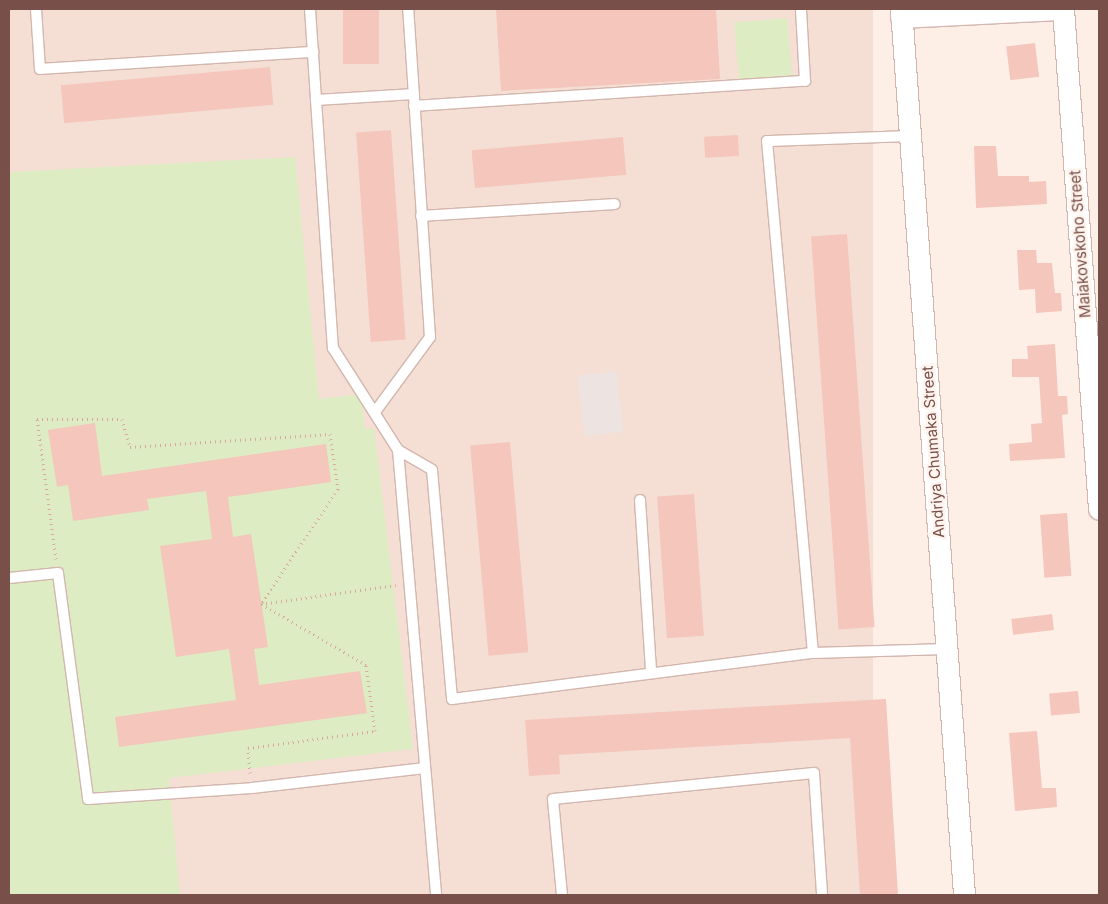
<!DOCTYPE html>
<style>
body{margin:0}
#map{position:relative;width:1108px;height:904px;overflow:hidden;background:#fdefe6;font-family:Inter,sans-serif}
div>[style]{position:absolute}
.residential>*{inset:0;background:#f5dfd4;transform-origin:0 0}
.industrial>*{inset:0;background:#ede3e0;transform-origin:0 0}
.green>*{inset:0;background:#ddecc3;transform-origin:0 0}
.building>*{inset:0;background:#f4c6bc;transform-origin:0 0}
.path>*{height:3px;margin-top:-1.5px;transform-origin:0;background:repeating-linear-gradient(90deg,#d9a89f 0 1px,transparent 0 5px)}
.roads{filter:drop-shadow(1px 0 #d2b6ae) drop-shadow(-1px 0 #d2b6ae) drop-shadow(0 1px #d2b6ae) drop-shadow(0 -1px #d2b6ae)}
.service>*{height:10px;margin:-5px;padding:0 5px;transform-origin:5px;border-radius:5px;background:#fff}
.minor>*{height:21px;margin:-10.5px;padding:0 10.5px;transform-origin:10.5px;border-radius:10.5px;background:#fff}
span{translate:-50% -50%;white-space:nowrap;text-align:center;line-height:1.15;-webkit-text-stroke:5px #fff4ed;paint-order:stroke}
.street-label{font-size:15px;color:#784f49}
.frame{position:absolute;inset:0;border:10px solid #784f49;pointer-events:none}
</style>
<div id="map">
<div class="residential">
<i style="left:9px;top:9px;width:864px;height:886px"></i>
</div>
<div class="industrial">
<i style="left:616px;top:371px;width:61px;height:39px;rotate:83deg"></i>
</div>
<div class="green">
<i style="left:787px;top:18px;width:58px;height:53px;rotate:85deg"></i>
<i style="clip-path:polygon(295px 157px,319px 399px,361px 394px,365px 429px,374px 429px,413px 749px,169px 778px,180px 895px,9px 895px,9px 172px)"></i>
</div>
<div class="building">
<i style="left:343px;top:9px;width:36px;height:55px"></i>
<i style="clip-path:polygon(496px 9px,716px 9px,720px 79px,501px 91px)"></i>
<i style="left:1035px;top:43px;width:34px;height:29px;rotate:83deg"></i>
<i style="left:270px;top:67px;width:38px;height:210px;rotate:85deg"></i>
<i style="left:391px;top:130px;width:210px;height:35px;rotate:86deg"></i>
<i style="left:738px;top:135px;width:21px;height:34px;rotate:87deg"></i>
<i style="left:623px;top:137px;width:38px;height:152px;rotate:85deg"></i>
<i style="clip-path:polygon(974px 146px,996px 146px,998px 176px,1029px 176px,1029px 182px,1046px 181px,1047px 204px,976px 208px)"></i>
<i style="left:847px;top:234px;width:394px;height:36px;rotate:86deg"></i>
<i style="clip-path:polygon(1017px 250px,1036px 250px,1037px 263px,1052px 263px,1055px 293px,1061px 293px,1062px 311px,1036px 313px,1035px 289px,1019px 290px)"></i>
<i style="clip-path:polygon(1055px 344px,1058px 396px,1067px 396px,1068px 414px,1062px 415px,1065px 458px,1010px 461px,1009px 444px,1032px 442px,1031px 424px,1042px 423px,1039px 377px,1012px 377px,1012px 359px,1028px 359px,1027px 346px)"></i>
<i style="clip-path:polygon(95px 423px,102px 476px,326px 444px,331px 482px,228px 497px,233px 537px,251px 534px,268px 647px,254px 649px,259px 685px,360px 671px,367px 713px,119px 747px,115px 717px,236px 700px,229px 649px,176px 657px,160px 546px,212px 539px,206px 491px,147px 499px,149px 510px,73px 521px,68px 485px,57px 487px,48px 430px)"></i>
<i style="left:510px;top:442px;width:211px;height:40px;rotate:85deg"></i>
<i style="left:694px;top:494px;width:142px;height:37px;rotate:86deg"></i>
<i style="left:1067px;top:513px;width:63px;height:27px;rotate:86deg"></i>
<i style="left:1052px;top:614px;width:16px;height:41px;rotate:83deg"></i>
<i style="left:1078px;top:691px;width:22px;height:29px;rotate:85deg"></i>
<i style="clip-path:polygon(886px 699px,898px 895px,860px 895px,850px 738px,559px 755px,560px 774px,529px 776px,525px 720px)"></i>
<i style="clip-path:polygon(1037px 731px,1042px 788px,1056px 788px,1057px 807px,1015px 811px,1009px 733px)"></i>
</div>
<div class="path">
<i style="left:56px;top:559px;width:141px;rotate:-97.7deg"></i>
<i style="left:37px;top:419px;width:85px"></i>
<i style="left:122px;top:419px;width:29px;rotate:74deg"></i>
<i style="left:130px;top:447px;width:200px;rotate:-3.7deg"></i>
<i style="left:330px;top:434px;width:56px;rotate:81.7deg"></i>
<i style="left:338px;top:489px;width:138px;rotate:123.8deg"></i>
<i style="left:261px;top:604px;width:136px;rotate:-8deg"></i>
<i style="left:250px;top:773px;width:25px;rotate:-95deg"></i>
<i style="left:248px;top:748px;width:128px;rotate:-7.6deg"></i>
<i style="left:375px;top:731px;width:67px;rotate:-97.8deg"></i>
<i style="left:366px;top:665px;width:121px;rotate:-149.8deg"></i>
</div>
<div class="roads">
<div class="service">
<i style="left:36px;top:9px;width:60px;rotate:86.2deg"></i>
<i style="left:40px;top:69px;width:274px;rotate:-3.6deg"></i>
<i style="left:310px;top:9px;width:91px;rotate:86.2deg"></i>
<i style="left:414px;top:94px;width:98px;rotate:176.5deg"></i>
<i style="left:316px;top:100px;width:249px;rotate:86.1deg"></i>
<i style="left:333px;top:348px;width:121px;rotate:57.5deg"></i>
<i style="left:398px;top:450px;width:39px;rotate:30deg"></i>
<i style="left:432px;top:470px;width:230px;rotate:85deg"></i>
<i style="left:452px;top:699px;width:364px;rotate:-7.3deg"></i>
<i style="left:813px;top:653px;width:133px;rotate:-1.7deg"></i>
<i style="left:414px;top:106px;width:392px;rotate:-3.7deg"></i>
<i style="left:805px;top:81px;width:72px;rotate:-93.2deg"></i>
<i style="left:421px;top:216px;width:194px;rotate:-3.5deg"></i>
<i style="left:375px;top:412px;width:93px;rotate:-53.7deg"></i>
<i style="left:430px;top:337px;width:329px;rotate:-93.8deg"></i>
<i style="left:398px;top:450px;width:447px;rotate:85.1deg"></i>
<i style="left:640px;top:500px;width:171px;rotate:86.3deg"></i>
<i style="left:9px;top:578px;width:49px;rotate:-5.8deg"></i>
<i style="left:58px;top:573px;width:228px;rotate:82.4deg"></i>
<i style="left:88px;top:799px;width:164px;rotate:-3.8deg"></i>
<i style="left:252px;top:788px;width:174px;rotate:-6.6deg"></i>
<i style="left:813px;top:653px;width:514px;rotate:-95.13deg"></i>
<i style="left:767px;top:141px;width:145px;rotate:-2deg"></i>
<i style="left:562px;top:895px;width:96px;rotate:-95.4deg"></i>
<i style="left:553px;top:799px;width:262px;rotate:-5.7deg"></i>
<i style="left:814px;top:773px;width:122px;rotate:86.2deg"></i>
</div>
<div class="minor">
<i style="left:901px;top:9px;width:888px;rotate:85.93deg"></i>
<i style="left:1063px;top:9px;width:501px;rotate:85.88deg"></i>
<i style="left:901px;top:17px;width:158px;rotate:-2.9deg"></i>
</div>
</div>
<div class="street-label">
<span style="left:1080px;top:244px;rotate:-94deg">Maiakovskoho Street</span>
<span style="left:933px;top:452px;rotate:-94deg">Andriya Chumaka Street</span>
</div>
<div class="frame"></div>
</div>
